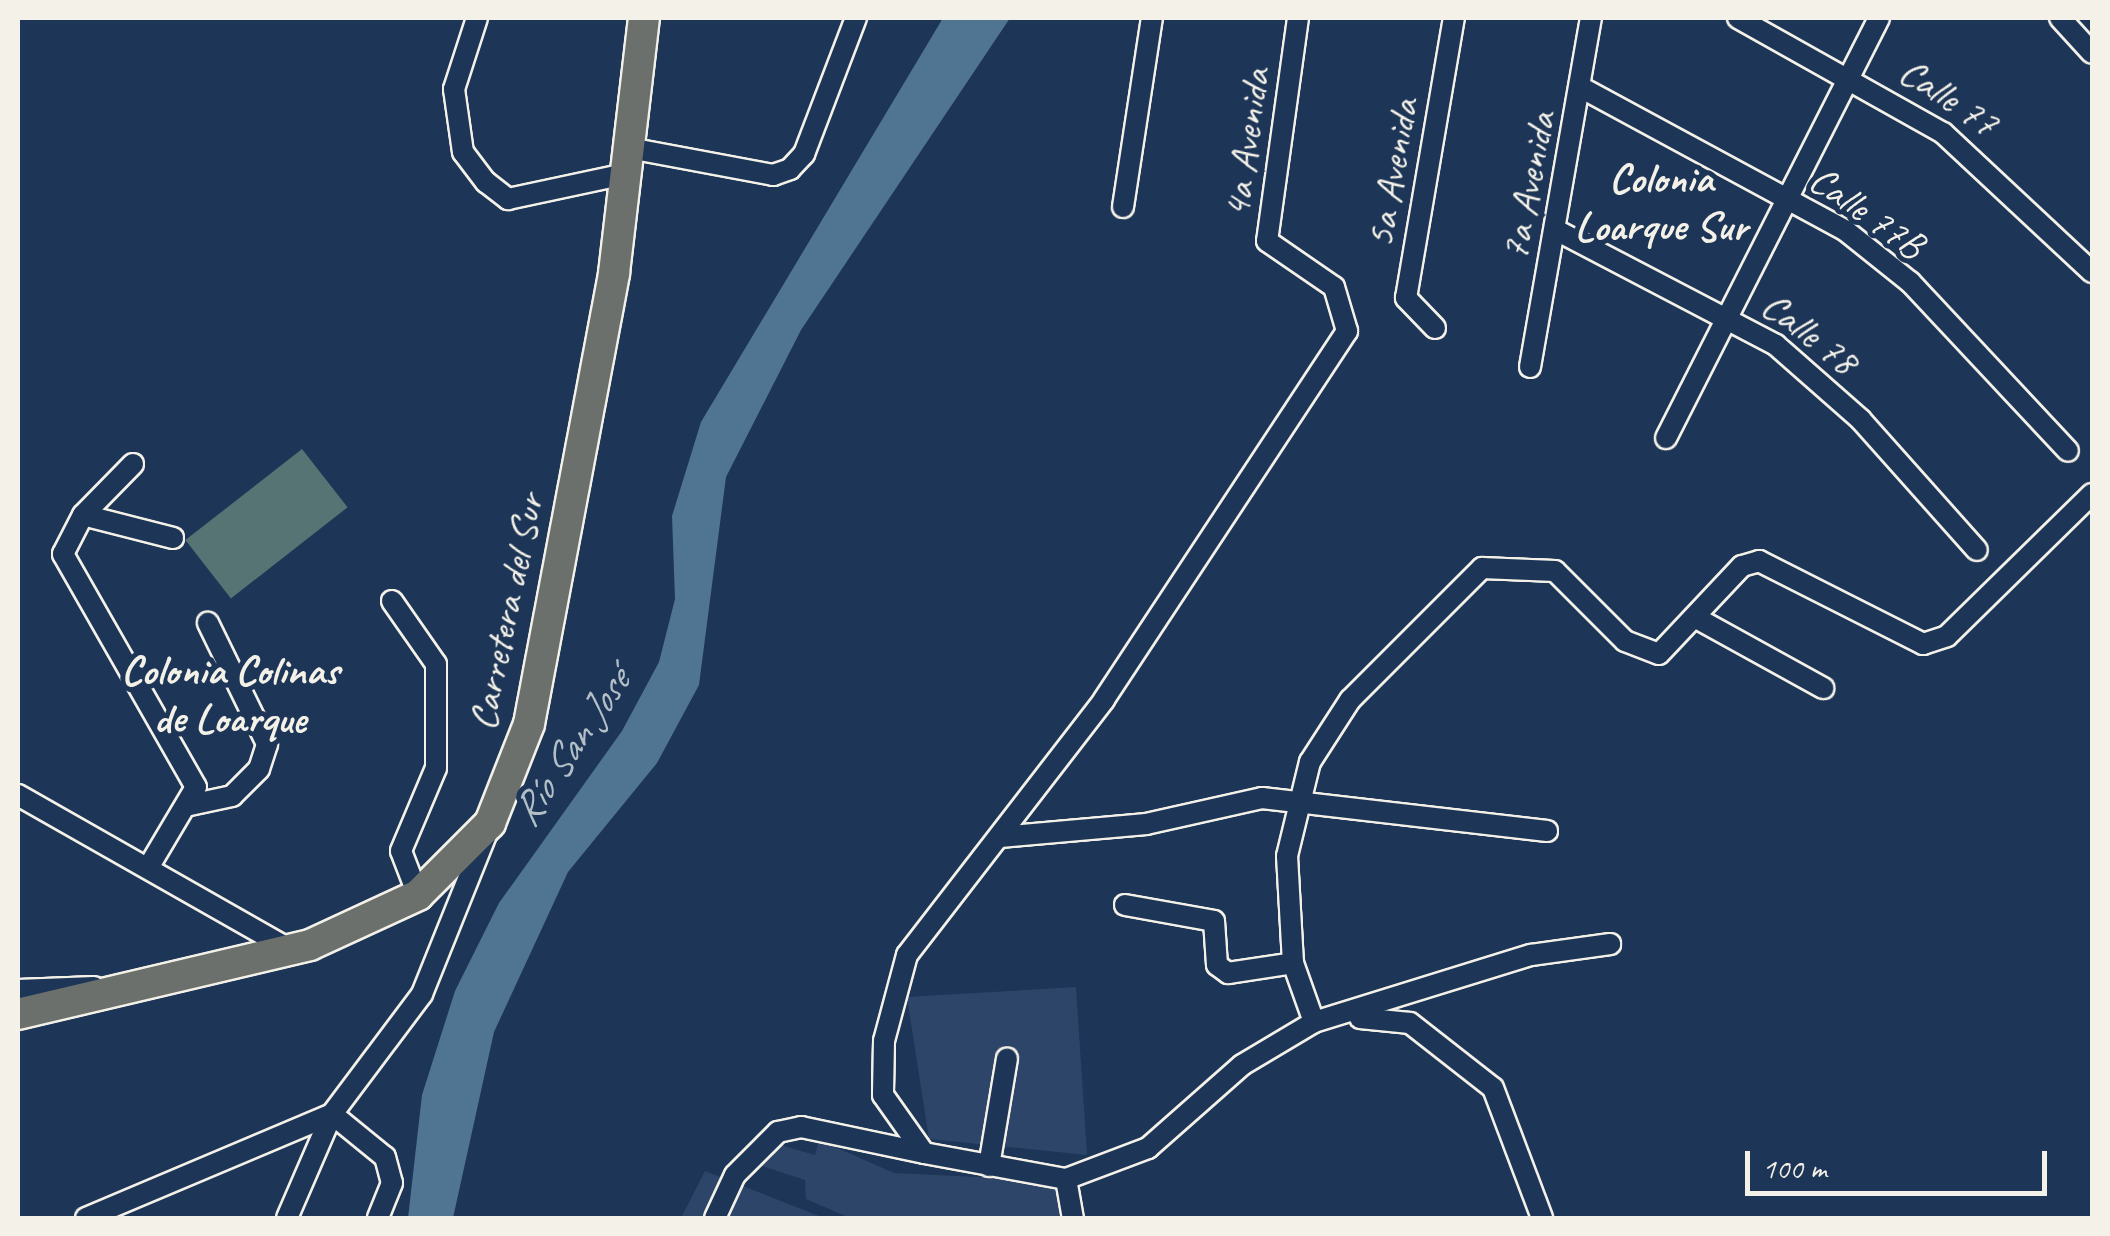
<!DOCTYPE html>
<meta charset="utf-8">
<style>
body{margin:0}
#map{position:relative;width:2110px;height:1236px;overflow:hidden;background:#1d3557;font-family:Caveat,sans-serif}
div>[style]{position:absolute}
.built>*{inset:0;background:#2d4568}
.green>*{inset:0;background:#557473;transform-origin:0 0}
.water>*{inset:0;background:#507592}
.roads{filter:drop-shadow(2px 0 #f4f1e8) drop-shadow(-2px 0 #f4f1e8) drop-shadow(0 2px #f4f1e8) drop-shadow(0 -2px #f4f1e8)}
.minor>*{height:20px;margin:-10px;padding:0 10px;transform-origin:10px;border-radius:10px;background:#1d3557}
.highway>*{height:30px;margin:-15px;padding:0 15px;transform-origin:15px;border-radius:15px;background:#6c706d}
span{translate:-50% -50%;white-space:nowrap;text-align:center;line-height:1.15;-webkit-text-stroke:10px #1d3557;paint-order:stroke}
.street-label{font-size:40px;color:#f4f1e8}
.neighbourhood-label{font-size:42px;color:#f4f1e8;font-weight:700}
.water-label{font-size:42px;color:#b2bfc6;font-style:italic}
.frame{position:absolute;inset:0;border:20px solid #f4f1e8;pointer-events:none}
.scale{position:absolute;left:1745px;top:1151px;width:302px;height:45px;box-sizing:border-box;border:5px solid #f4f1e8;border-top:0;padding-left:12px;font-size:30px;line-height:35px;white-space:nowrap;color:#f4f1e8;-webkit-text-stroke:8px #1d3557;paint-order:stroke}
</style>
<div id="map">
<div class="built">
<i style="clip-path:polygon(1076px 987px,1087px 1155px,929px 1139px,907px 997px)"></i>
<i style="clip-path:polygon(819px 1140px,894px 1173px,1060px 1181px,1059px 1218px,850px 1218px,806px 1199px,805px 1180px,762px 1166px,777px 1144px,815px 1155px)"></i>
<i style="clip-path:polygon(705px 1171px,824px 1218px,681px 1218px)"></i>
</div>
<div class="green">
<i style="left:302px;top:449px;width:74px;height:148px;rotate:52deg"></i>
</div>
<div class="water">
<i style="clip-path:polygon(943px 18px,1010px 18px,801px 330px,726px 477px,699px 685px,657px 763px,568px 872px,494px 1032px,453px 1218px,408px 1218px,422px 1095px,455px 991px,499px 903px,622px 731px,659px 662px,675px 599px,672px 516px,701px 422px)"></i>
</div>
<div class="roads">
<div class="minor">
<i style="left:477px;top:18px;width:75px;rotate:107.9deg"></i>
<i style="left:454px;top:89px;width:64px;rotate:81.9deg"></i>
<i style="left:463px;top:152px;width:38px;rotate:53deg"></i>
<i style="left:486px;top:182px;width:28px;rotate:38deg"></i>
<i style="left:508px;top:199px;width:121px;rotate:-12deg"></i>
<i style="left:1298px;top:18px;width:225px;rotate:97.9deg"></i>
<i style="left:1267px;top:241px;width:81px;rotate:34.5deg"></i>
<i style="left:1334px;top:287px;width:46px;rotate:73.5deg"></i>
<i style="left:1347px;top:331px;width:442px;rotate:123.4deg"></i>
<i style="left:1104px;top:700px;width:322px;rotate:127.7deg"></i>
<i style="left:907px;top:955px;width:89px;rotate:105deg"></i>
<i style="left:884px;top:1041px;width:54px;rotate:91.1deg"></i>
<i style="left:883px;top:1095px;width:71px;rotate:54.7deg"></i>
<i style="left:924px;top:1153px;width:144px;rotate:10.4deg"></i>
<i style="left:1066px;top:1179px;width:88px;rotate:-20.7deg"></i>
<i style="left:1148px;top:1148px;width:125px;rotate:-41.4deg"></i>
<i style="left:1242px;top:1065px;width:84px;rotate:-30.8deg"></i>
<i style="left:1314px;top:1022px;width:227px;rotate:-17.2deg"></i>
<i style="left:1531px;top:955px;width:80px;rotate:-7.9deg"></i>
<i style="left:1738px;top:18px;width:235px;rotate:29.3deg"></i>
<i style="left:1943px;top:133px;width:204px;rotate:43deg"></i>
<i style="left:2060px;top:18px;width:47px;rotate:47.6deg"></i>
<i style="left:1582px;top:88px;width:300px;rotate:28.4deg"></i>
<i style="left:1846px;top:231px;width:82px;rotate:38.6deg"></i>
<i style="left:1910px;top:282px;width:231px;rotate:46.9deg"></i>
<i style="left:629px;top:148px;width:147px;rotate:10.6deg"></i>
<i style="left:773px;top:175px;width:18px;rotate:-19deg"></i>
<i style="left:790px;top:169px;width:21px;rotate:-47deg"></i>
<i style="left:804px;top:154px;width:146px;rotate:-69.1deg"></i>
<i style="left:1123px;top:207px;width:191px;rotate:-81.3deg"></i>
<i style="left:1556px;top:230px;width:248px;rotate:27.6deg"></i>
<i style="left:1776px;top:345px;width:113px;rotate:41.4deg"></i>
<i style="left:1861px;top:420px;width:174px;rotate:48.3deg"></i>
<i style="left:1435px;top:328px;width:42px;rotate:-134deg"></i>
<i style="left:1406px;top:298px;width:284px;rotate:-80.3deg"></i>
<i style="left:1530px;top:367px;width:354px;rotate:-80.1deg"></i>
<i style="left:1666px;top:438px;width:471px;rotate:-63.1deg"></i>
<i style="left:133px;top:464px;width:71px;rotate:134.4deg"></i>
<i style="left:83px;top:515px;width:44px;rotate:117.1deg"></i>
<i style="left:63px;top:554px;width:268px;rotate:60.3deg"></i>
<i style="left:196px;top:787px;width:94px;rotate:120.7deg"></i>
<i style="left:83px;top:515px;width:93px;rotate:14.3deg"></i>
<i style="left:392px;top:601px;width:77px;rotate:55.1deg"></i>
<i style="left:436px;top:664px;width:104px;rotate:90deg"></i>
<i style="left:436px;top:768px;width:90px;rotate:112.9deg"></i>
<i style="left:401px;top:851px;width:47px;rotate:68.9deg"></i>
<i style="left:1700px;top:620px;width:141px;rotate:28.9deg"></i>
<i style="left:18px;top:795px;width:314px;rotate:29.6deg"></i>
<i style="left:190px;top:805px;width:43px;rotate:-12.1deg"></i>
<i style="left:232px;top:796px;width:38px;rotate:-45deg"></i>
<i style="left:259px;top:769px;width:26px;rotate:-72deg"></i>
<i style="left:267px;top:744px;width:135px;rotate:-116deg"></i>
<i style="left:1000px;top:837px;width:147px;rotate:-5.1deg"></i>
<i style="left:1146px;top:824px;width:119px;rotate:-12.6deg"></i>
<i style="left:1262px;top:798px;width:287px;rotate:6.6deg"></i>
<i style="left:1125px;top:905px;width:90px;rotate:10.2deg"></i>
<i style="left:1214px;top:921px;width:44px;rotate:86.1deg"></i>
<i style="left:1217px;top:965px;width:14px;rotate:36deg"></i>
<i style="left:1228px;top:973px;width:66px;rotate:-8.7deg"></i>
<i style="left:18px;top:990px;width:76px;rotate:-2.3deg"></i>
<i style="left:1360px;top:1018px;width:50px;rotate:5.7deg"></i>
<i style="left:1410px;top:1023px;width:105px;rotate:38.1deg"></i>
<i style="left:1493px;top:1088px;width:139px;rotate:69.3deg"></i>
<i style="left:1314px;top:1022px;width:63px;rotate:-109.6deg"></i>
<i style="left:1293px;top:963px;width:107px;rotate:-93.2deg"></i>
<i style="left:1287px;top:856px;width:97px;rotate:-76.3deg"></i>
<i style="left:1310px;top:762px;width:74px;rotate:-57.2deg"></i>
<i style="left:1350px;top:700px;width:187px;rotate:-45deg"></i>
<i style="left:1482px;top:568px;width:73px;rotate:2.4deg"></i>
<i style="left:1555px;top:571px;width:99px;rotate:45deg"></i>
<i style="left:1625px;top:641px;width:36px;rotate:21deg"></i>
<i style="left:1659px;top:654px;width:121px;rotate:-46.7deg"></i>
<i style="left:1742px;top:566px;width:18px;rotate:-16deg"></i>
<i style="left:1759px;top:561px;width:184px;rotate:26.8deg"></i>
<i style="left:1923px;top:644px;width:25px;rotate:-18deg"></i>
<i style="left:1947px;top:636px;width:203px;rotate:-44.4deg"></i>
<i style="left:989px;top:1166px;width:109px;rotate:-80.5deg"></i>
<i style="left:1066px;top:1179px;width:40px;rotate:80deg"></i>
<i style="left:86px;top:1218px;width:267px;rotate:-22.9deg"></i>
<i style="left:332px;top:1114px;width:150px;rotate:-53.1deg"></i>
<i style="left:422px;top:994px;width:177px;rotate:-68.1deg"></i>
<i style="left:287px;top:1218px;width:113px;rotate:-66.6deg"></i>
<i style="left:332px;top:1114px;width:68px;rotate:39.1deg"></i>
<i style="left:385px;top:1157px;width:27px;rotate:75deg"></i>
<i style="left:392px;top:1183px;width:38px;rotate:112deg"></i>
<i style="left:715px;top:1218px;width:47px;rotate:-65.1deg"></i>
<i style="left:735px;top:1175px;width:61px;rotate:-45deg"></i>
<i style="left:778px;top:1132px;width:24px;rotate:-12deg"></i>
<i style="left:801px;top:1127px;width:126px;rotate:11.9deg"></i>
</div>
<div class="highway">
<i style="left:18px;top:1014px;width:300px;rotate:-13.3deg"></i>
<i style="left:310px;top:945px;width:119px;rotate:-24.8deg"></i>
<i style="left:418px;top:895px;width:102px;rotate:-45deg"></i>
<i style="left:490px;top:823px;width:106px;rotate:-68.5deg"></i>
<i style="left:529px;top:724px;width:459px;rotate:-79.3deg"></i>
<i style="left:614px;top:273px;width:257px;rotate:-83.3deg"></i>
</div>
</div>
<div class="street-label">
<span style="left:1949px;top:97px;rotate:34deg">Calle 77</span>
<span style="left:1246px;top:143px;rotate:-82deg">4a Avenida</span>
<span style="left:1392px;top:173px;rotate:-80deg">5a Avenida</span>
<span style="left:1528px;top:186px;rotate:-79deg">7a Avenida</span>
<span style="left:1867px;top:212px;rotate:35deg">Calle 77B</span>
<span style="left:1810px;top:333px;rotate:38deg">Calle 78</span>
<span style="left:506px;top:612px;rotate:-78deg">Carretera del Sur</span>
</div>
<div class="neighbourhood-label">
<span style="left:1661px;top:203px">Colonia<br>Loarque Sur</span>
<span style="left:230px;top:695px">Colonia Colinas<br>de Loarque</span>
</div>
<div class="water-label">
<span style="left:571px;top:748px;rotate:-56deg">Río San José</span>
</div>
<div class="frame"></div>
<div class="scale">100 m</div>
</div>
